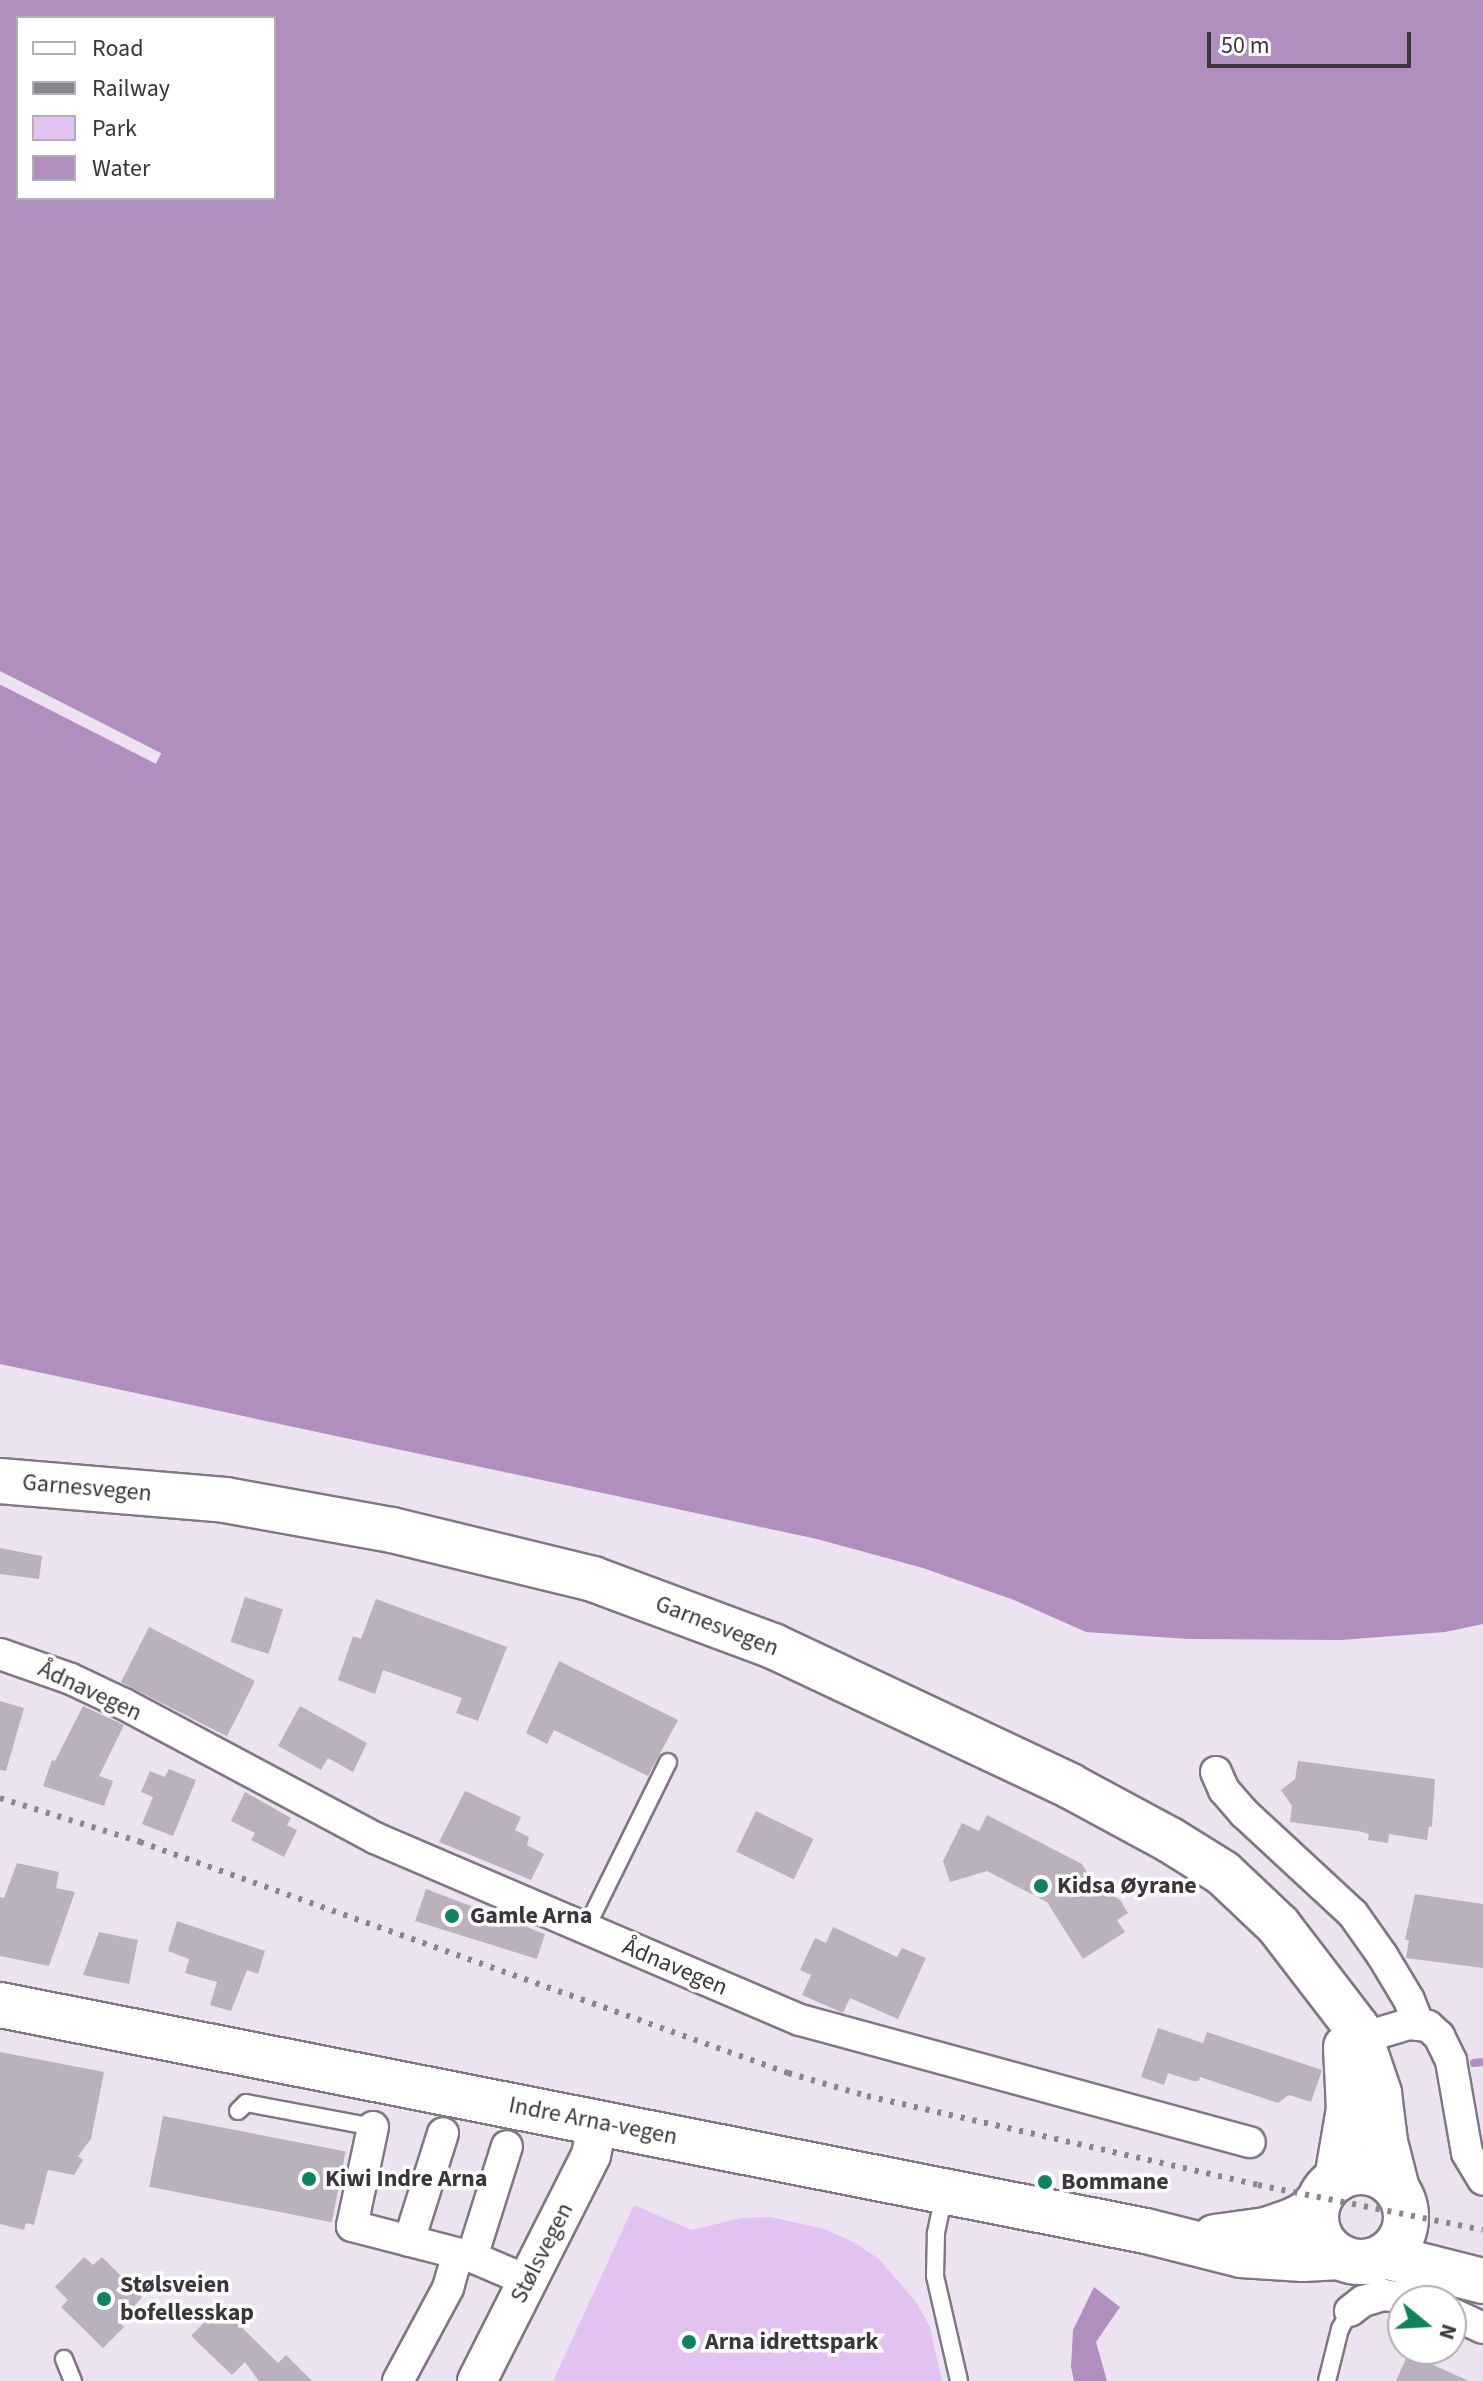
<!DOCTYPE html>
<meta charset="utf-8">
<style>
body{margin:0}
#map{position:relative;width:1483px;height:2381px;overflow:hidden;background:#ece3f0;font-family:"Source Sans 3",sans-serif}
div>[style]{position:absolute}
.green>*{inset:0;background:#e2c2f0}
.water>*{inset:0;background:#b08ebe}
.pier>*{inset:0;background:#ece3f0;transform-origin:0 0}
.stream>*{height:8px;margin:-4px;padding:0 4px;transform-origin:4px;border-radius:4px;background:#b08ebe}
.building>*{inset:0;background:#bab1be;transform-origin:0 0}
.roads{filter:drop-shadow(2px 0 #807783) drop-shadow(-2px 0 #807783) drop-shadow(0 2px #807783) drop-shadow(0 -2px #807783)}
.service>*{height:16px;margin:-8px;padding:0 8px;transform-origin:8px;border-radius:8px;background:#fff}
.minor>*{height:30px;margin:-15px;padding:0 15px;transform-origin:15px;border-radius:15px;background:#fff}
.tertiary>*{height:38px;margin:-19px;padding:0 19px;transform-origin:19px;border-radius:19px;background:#fff}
.secondary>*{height:44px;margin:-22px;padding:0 22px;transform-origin:22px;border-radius:22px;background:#fff}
.secondary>.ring{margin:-22px;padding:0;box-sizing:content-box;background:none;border:44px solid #fff;border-radius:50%}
.rail>*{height:6px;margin-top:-3px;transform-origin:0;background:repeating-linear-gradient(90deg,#8a848d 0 4px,transparent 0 12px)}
.dots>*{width:22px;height:22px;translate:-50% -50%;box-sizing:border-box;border:4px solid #fff;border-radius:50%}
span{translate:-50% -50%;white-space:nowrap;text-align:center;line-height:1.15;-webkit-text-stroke:7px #fff;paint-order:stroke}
.street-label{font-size:24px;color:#3a363c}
.poi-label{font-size:24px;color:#3a363c;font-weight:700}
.left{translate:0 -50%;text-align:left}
.legend{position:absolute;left:16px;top:16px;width:260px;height:184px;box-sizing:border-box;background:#fff;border:2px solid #b0afb1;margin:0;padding:10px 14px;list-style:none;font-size:24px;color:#3a363c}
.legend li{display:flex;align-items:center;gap:16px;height:40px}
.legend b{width:40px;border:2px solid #b0afb1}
.north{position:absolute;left:1387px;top:2285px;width:80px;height:80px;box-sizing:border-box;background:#fff;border:2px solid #b0afb1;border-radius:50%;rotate:108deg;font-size:22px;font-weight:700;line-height:32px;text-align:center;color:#3a363c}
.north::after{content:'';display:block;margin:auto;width:28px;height:36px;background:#108260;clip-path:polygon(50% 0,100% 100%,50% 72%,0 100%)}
.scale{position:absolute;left:1207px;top:32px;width:204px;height:36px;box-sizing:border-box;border:4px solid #3a363c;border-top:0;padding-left:10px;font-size:24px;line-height:28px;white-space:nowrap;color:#3a363c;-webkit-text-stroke:6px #fff;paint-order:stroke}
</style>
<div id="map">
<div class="green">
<i style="clip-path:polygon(634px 2205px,692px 2230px,741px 2218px,770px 2217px,825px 2229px,855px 2243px,879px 2259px,916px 2302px,930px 2327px,942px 2381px,553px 2381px)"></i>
</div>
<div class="water">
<i style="clip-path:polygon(evenodd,0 0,1483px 0,1483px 1624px,1445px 1632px,1341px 1640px,1188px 1639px,1086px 1632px,1014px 1600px,923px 1568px,817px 1539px,0 1364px,0 0,18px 18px,274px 18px,274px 198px,18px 198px,18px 18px)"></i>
<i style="clip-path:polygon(1094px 2287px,1120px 2307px,1096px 2342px,1107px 2381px,1074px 2381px,1071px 2367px,1073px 2330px)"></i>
</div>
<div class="pier">
<i style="left:0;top:671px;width:181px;height:12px;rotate:27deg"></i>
</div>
<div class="stream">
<i style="left:1474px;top:2063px;width:9px;rotate:-6deg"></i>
</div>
<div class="building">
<i style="clip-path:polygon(0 1548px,42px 1556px,39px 1579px,0 1574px)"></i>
<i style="left:245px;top:1597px;width:40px;height:47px;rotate:18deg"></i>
<i style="clip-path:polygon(376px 1599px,507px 1647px,478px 1721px,456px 1713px,462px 1698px,383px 1670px,375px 1694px,338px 1680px,353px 1636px,361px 1639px)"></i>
<i style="left:149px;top:1627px;width:119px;height:62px;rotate:27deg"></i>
<i style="clip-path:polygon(559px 1661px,678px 1720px,648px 1776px,554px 1730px,547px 1744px,526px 1733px)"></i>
<i style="clip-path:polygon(0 1701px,24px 1708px,6px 1771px,0 1770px)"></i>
<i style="clip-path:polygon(83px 1706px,124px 1725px,99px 1776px,113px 1781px,104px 1806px,43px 1786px,52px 1760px,55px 1761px)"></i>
<i style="clip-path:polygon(300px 1706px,367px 1743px,353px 1772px,328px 1758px,321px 1770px,278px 1746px)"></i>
<i style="clip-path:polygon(1298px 1761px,1435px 1779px,1432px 1827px,1429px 1826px,1427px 1840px,1389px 1834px,1388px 1843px,1368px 1840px,1369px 1834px,1358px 1831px,1290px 1822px,1292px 1806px,1281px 1790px,1295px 1779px)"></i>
<i style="clip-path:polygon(169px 1769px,196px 1780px,173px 1836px,142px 1824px,153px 1797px,141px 1792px,150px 1771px,165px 1777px)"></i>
<i style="clip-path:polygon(465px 1791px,521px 1817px,515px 1830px,529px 1837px,527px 1845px,544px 1854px,531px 1880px,439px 1842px)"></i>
<i style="clip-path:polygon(245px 1792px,291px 1818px,287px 1825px,297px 1830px,284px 1857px,251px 1840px,255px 1833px,231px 1821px)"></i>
<i style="left:756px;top:1811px;width:64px;height:45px;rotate:26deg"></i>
<i style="clip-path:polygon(987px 1815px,1082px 1864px,1101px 1895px,1108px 1891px,1120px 1900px,1128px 1913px,1117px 1920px,1125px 1932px,1083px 1959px,1047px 1902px,987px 1871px,950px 1882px,943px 1861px,962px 1823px,979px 1831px)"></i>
<i style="clip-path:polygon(17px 1863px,59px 1872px,56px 1888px,75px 1892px,49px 1966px,0 1956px,0 1897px,4px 1898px)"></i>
<i style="clip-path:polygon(426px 1889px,545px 1934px,537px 1959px,415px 1921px)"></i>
<i style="clip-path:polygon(1415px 1894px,1483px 1904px,1483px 1968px,1406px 1958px,1409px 1940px,1405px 1940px)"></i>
<i style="clip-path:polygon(177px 1921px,265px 1951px,258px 1974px,247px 1970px,231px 2011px,210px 2005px,217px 1982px,185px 1973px,189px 1959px,168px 1951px)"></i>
<i style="clip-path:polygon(833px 1927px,897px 1957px,902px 1948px,926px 1958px,898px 2019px,850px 1998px,843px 2013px,802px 1995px,811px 1975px,800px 1970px,815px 1938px,826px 1943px)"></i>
<i style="clip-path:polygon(99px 1932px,138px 1940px,129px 1984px,83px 1975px)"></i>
<i style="clip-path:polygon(1158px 2028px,1203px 2043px,1207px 2032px,1322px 2070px,1311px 2102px,1289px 2095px,1278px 2103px,1200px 2077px,1199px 2081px,1193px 2081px,1168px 2073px,1164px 2085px,1141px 2077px)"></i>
<i style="clip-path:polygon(0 2052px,104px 2072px,91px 2139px,78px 2156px,83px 2160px,74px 2175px,48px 2170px,34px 2225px,26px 2223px,24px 2230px,0 2224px)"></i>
<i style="left:163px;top:2116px;width:186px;height:72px;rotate:11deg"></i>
<i style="clip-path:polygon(84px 2257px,93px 2265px,102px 2257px,142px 2297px,120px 2323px,124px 2327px,103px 2348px,61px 2307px,68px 2300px,55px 2287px)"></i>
<i style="clip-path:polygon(220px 2306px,278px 2363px,286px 2355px,312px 2381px,259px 2381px,245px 2362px,232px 2375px,191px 2336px)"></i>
<i style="clip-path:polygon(1411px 2355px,1469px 2381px,1396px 2381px,1407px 2356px)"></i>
</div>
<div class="roads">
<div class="service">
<i style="left:586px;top:1928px;width:185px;rotate:-63.7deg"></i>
<i style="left:238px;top:2111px;width:11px;rotate:-45deg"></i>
<i style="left:246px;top:2103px;width:129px;rotate:10.7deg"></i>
<i style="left:944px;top:2195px;width:40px;rotate:102deg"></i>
<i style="left:936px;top:2234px;width:42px;rotate:91.4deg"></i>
<i style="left:935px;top:2276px;width:108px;rotate:77.1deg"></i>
<i style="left:64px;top:2359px;width:24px;rotate:68deg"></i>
<i style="left:1327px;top:2381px;width:54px;rotate:-76deg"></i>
<i style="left:1340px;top:2329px;width:21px;rotate:-61deg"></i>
</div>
<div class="minor">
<i style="left:0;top:1654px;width:75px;rotate:19.4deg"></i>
<i style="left:71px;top:1679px;width:59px;rotate:25.3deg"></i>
<i style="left:124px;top:1704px;width:285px;rotate:28.1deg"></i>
<i style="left:375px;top:1838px;width:462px;rotate:23.2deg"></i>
<i style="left:800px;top:2020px;width:466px;rotate:15.2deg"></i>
<i style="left:1216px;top:1772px;width:20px;rotate:66deg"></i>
<i style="left:1224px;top:1790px;width:30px;rotate:49deg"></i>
<i style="left:1244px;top:1813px;width:149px;rotate:42.8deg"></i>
<i style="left:1353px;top:1914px;width:50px;rotate:54.7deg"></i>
<i style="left:1382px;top:1955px;width:52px;rotate:59deg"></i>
<i style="left:1409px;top:2000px;width:27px;rotate:68deg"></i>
<i style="left:1345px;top:2043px;width:67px;rotate:-16.5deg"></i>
<i style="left:1409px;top:2024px;width:19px;rotate:6deg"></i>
<i style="left:1428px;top:2026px;width:15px;rotate:42deg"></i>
<i style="left:1439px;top:2036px;width:28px;rotate:64deg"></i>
<i style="left:1451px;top:2061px;width:93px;rotate:80.1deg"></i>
<i style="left:1467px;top:2153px;width:31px;rotate:59deg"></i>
<i style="left:373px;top:2127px;width:101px;rotate:102deg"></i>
<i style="left:352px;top:2226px;width:124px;rotate:14.5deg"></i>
<i style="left:472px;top:2257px;width:61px;rotate:23.2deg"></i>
<i style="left:409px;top:2241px;width:113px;rotate:-72.5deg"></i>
<i style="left:472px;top:2257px;width:116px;rotate:-72.5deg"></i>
<i style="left:1350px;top:2311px;width:16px;rotate:-38deg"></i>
<i style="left:1363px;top:2301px;width:22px;rotate:-16deg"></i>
<i style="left:1384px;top:2295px;width:37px;rotate:9deg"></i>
<i style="left:1451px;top:2313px;width:35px;rotate:25deg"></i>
<i style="left:398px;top:2381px;width:106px;rotate:-61.7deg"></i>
<i style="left:448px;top:2288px;width:35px;rotate:-74deg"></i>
</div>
<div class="tertiary">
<i style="left:477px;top:2381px;width:253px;rotate:-63.2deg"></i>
<i style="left:591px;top:2155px;width:35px;rotate:-78deg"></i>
</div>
<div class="secondary">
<i style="left:0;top:1481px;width:226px;rotate:4.8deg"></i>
<i style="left:225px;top:1500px;width:170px;rotate:10.2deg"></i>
<i style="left:392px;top:1530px;width:207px;rotate:13.7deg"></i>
<i style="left:593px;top:1579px;width:192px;rotate:20.4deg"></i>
<i style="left:773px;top:1646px;width:328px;rotate:25.2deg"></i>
<i style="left:1070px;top:1786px;width:114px;rotate:28.4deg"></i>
<i style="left:1170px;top:1840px;width:62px;rotate:31.9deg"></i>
<i style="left:1223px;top:1873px;width:76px;rotate:43.4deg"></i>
<i style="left:1278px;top:1925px;width:130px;rotate:52.5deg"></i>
<i style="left:1357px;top:2028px;width:69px;rotate:71.3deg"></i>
<i style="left:1379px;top:2093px;width:49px;rotate:83deg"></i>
<i style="left:1385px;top:2142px;width:49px;rotate:75.7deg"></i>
<i style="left:0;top:2005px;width:1168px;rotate:11.16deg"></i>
<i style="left:1146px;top:2231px;width:98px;rotate:14.2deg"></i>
<i style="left:1241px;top:2255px;width:62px;rotate:3.7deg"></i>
<i style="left:1303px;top:2259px;width:38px;rotate:-3deg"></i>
<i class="ring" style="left:1316px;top:2172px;width:46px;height:46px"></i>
<i style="left:1337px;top:2179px;width:71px;rotate:-80.3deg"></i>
<i style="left:1349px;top:2109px;width:62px;rotate:-92.8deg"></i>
<i style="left:1215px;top:2237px;width:51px;rotate:-7.8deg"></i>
<i style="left:1266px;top:2230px;width:28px;rotate:-19deg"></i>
<i style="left:1292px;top:2221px;width:16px;rotate:-27deg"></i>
<i style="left:1306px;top:2214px;width:18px;rotate:-45deg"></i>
<i style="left:1384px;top:2256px;width:102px;rotate:14.2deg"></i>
</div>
</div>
<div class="rail">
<i style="left:0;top:1798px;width:147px;rotate:17.4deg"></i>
<i style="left:140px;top:1842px;width:688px;rotate:19.62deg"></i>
<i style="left:788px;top:2073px;width:82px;rotate:16.2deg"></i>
<i style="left:867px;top:2096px;width:401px;rotate:12.8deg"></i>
<i style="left:1258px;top:2185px;width:229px;rotate:11.3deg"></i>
</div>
<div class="dots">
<i style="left:1041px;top:1886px;background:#108260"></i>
<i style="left:452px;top:1916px;background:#108260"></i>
<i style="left:309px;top:2179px;background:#108260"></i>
<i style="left:1045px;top:2182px;background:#108260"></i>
<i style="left:104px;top:2299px;background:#108260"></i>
<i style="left:689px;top:2342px;background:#108260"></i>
</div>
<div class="street-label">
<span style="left:87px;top:1488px;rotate:5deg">Garnesvegen</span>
<span style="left:717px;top:1626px;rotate:21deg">Garnesvegen</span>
<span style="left:90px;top:1691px;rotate:25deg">Ådnavegen</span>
<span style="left:675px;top:1967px;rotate:23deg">Ådnavegen</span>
<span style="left:593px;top:2121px;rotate:11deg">Indre Arna-vegen</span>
<span style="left:542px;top:2253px;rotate:-63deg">Stølsvegen</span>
</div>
<div class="poi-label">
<span class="left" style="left:1057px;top:1886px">Kidsa Øyrane</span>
<span class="left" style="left:470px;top:1916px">Gamle Arna</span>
<span class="left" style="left:325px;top:2179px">Kiwi Indre Arna</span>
<span class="left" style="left:1061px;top:2182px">Bommane</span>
<span class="left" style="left:120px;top:2299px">Stølsveien<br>bofellesskap</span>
<span class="left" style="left:705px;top:2342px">Arna idrettspark</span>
</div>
<ul class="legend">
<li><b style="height:10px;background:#fff"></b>Road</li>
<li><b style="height:10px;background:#8a848d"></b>Railway</li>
<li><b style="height:22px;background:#e2c2f0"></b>Park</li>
<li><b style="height:22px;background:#b08ebe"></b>Water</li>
</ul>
<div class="north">N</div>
<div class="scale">50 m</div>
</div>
